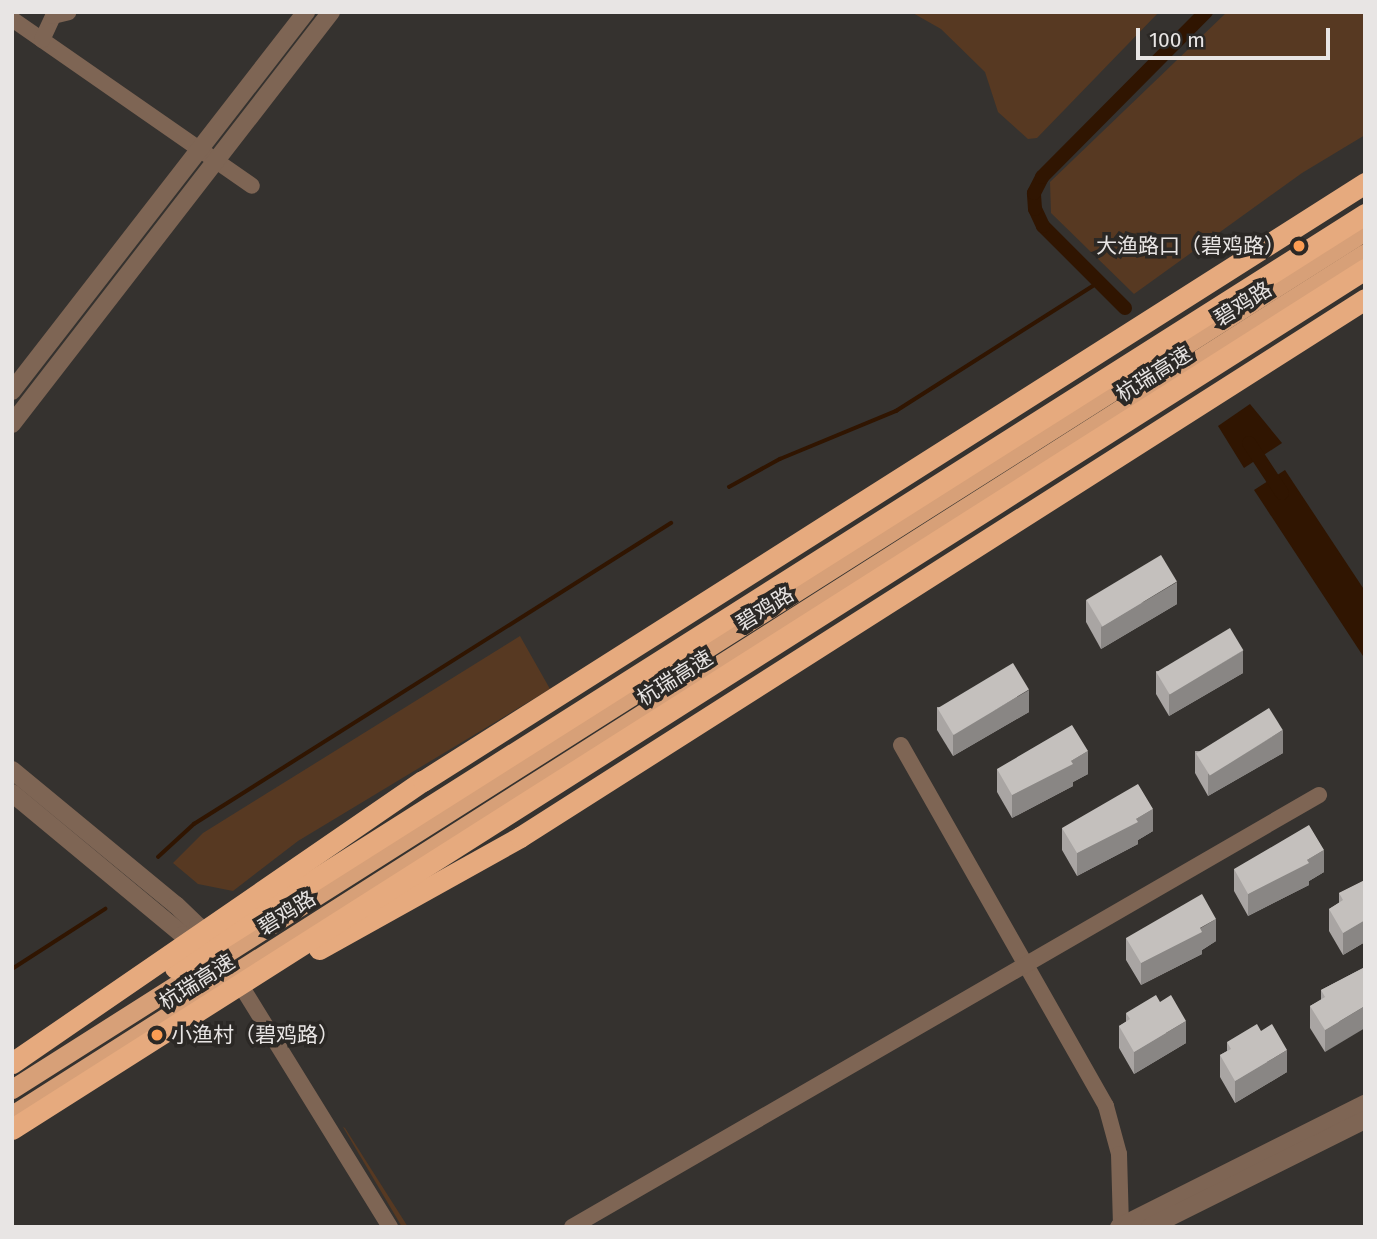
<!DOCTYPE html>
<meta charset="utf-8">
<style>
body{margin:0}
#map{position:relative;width:1377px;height:1239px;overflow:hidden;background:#35322f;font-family:"Fira Sans","Noto Sans SC",sans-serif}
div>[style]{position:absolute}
.green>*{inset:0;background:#573922}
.water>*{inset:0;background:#301501}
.stream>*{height:3.5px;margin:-1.75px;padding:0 1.75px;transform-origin:1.75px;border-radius:1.75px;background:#301501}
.canal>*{height:14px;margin:-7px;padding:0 7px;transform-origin:7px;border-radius:7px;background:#301501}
.minor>*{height:16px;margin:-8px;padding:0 8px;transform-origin:8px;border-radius:8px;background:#7e6554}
.tertiary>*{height:18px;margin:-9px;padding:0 9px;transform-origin:9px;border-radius:9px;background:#7e6554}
.trunk>*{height:19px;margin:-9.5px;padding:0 9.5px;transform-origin:9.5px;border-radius:9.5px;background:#d7a078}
.motorway>*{height:21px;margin:-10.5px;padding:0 10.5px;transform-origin:10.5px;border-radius:10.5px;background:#e6aa7e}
.wall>*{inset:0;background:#a9a5a3}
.shaded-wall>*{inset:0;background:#898684}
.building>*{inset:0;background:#c4c0bd;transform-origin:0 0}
.dots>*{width:19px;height:19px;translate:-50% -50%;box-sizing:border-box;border:4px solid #2b2825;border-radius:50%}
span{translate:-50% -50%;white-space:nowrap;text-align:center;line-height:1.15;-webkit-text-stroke:7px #2b2825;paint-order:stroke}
.poi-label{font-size:21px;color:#e8e5e4}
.right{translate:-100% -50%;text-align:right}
.left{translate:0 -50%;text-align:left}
.street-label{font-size:21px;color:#e8e5e4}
.frame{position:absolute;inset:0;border:14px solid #e8e5e4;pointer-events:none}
.scale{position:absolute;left:1136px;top:28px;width:194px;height:32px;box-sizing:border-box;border:4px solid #e8e5e4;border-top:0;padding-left:9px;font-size:21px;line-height:24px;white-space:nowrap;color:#e8e5e4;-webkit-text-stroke:5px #2b2825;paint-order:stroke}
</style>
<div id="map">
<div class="green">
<i style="clip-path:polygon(911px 12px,1159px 12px,1037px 138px,1028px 139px,998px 112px,985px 72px,941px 29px)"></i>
<i style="clip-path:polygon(1227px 12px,1365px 12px,1365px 135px,1302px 173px,1134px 294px,1051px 213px,1050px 182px)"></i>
<i style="clip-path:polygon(520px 636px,550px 689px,298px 841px,233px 891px,198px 884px,173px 863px,203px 833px)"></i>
<i style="clip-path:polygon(343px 1127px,345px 1128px,408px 1227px,402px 1227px)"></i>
</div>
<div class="water">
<i style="clip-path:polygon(1250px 404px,1282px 443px,1244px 468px,1218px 426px)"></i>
<i style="clip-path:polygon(1285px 470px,1365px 591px,1365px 659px,1254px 490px)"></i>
</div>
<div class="stream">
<i style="left:729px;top:487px;width:58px;rotate:-28.8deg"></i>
<i style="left:780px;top:459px;width:126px;rotate:-22.5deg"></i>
<i style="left:896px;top:411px;width:241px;rotate:-32.4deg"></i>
<i style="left:158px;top:857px;width:49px;rotate:-42.5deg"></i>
<i style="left:194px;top:824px;width:564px;rotate:-32.25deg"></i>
<i style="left:12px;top:969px;width:111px;rotate:-32.8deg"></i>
</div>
<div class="canal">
<i style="left:1125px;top:308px;width:116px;rotate:-135deg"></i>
<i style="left:1043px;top:226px;width:19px;rotate:-115deg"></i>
<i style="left:1035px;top:209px;width:16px;rotate:-94deg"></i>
<i style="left:1034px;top:193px;width:18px;rotate:-63deg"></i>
<i style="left:1042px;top:177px;width:233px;rotate:-45.2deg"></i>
<i style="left:1249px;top:443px;width:60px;rotate:56.6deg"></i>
</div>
<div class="minor">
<i style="left:12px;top:19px;width:292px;rotate:34.8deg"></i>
<i style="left:42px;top:40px;width:26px;rotate:-65deg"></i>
<i style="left:53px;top:16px;width:16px;rotate:-14deg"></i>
<i style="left:901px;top:745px;width:415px;rotate:60.4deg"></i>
<i style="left:1106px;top:1106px;width:50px;rotate:74.8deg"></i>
<i style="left:1119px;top:1154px;width:73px;rotate:88.4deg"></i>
<i style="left:235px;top:976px;width:295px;rotate:58.3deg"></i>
<i style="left:572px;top:1227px;width:863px;rotate:-30.04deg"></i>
</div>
<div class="tertiary">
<i style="left:12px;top:391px;width:480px;rotate:-52.2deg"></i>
<i style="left:12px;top:424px;width:521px;rotate:-52.25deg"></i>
<i style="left:12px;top:770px;width:212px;rotate:39.5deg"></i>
<i style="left:176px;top:905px;width:30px;rotate:44deg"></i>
<i style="left:198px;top:926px;width:21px;rotate:59deg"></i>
<i style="left:12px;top:793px;width:222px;rotate:39.7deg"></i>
<i style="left:183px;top:935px;width:19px;rotate:58deg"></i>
<i style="left:1119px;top:1227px;width:275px;rotate:-26.6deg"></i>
<i style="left:1150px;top:1227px;width:240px;rotate:-26.5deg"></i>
</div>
<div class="trunk">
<i style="left:12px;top:1089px;width:1602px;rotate:-32.38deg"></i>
<i style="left:12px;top:1115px;width:1604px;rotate:-32.5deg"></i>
</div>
<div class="motorway">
<i style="left:319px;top:949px;width:230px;rotate:-29.1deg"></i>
<i style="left:520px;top:837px;width:1002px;rotate:-32.48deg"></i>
<i style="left:175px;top:968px;width:1409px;rotate:-32.36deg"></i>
<i style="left:12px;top:1063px;width:498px;rotate:-34.5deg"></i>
<i style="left:423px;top:781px;width:1116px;rotate:-32.41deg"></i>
<i style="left:12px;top:1129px;width:1603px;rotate:-32.44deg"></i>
</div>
<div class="wall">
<i style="clip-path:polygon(1086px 600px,1177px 604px,1101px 649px,1086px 622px)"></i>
<i style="clip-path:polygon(1156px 671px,1243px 673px,1169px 716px,1156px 694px)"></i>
<i style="clip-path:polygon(937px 707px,1029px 712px,953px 756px,937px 730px)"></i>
<i style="clip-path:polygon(1195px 751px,1283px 753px,1208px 796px,1195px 773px)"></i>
<i style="clip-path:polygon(997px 769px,1088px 774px,1073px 782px,1073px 786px,1012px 818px,997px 792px)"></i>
<i style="clip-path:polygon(1062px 828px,1153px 831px,1138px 840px,1138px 844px,1077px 876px,1062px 850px)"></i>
<i style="clip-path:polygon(1234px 869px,1324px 872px,1309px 881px,1309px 885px,1248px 916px,1234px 891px)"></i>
<i style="clip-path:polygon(1365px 880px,1365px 942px,1343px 955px,1329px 931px,1329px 909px,1339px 903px,1339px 893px)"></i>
<i style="clip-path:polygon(1126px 938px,1216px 941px,1202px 950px,1202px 954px,1141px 985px,1126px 960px)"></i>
<i style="clip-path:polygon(1365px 967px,1325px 1052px,1310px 1028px,1310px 1006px,1321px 1000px,1321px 990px)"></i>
<i style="clip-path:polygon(1126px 1013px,1186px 1043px,1134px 1074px,1119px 1048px,1119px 1026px,1126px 1022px)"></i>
<i style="clip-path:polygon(1227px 1042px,1287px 1072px,1235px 1103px,1220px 1077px,1220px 1055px,1227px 1051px)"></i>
</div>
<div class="shaded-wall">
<i style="clip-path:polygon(1177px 582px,1177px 604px,1101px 649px,1101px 627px)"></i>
<i style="clip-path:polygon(1243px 650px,1243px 673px,1169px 716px,1169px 694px)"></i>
<i style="clip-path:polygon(1029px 690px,1029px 712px,953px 756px,953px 734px)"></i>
<i style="clip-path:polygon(1283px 730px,1283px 753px,1208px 796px,1208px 774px)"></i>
<i style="clip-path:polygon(1088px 751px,1088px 774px,1073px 782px,1073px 786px,1012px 818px,1012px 795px)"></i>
<i style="clip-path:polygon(1153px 809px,1153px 831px,1138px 840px,1138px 844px,1077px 876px,1077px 853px)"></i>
<i style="clip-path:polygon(1324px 850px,1324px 872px,1309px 881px,1309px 885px,1248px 916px,1248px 894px)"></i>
<i style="clip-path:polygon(1216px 919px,1216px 941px,1202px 950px,1202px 954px,1141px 985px,1141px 963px)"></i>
<i style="clip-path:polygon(1365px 920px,1365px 942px,1343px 955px,1343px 933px)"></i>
<i style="clip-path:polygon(1365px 1006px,1365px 1028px,1325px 1052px,1325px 1030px)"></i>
<i style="clip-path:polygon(1186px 1021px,1186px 1043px,1134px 1074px,1134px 1052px)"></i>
<i style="clip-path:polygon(1287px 1050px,1287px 1072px,1235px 1103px,1235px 1081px)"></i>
</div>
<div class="building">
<i style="left:1161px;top:555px;width:31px;height:87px;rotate:59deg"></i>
<i style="left:1230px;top:628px;width:26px;height:86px;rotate:59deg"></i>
<i style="left:1013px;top:663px;width:31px;height:88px;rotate:59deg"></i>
<i style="left:1269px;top:708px;width:26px;height:86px;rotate:58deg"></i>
<i style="clip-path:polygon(1072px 725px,1088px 751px,1071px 761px,1073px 764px,1012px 795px,997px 769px)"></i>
<i style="clip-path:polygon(1138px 784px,1153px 809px,1136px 819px,1138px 822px,1077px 853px,1062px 828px)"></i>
<i style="clip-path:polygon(1309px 825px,1324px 850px,1307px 860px,1309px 863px,1248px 894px,1234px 869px)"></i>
<i style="clip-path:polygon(1365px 880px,1365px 920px,1343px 933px,1329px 909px,1343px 900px,1339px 893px)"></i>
<i style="clip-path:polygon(1202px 894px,1216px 919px,1200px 928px,1202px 932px,1141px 963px,1126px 938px)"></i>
<i style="clip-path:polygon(1365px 967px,1365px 1006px,1325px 1030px,1310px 1006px,1325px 997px,1321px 990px)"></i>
<i style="clip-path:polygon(1156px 995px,1160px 1002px,1171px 995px,1186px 1021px,1134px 1052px,1119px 1026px,1130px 1019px,1126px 1013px)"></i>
<i style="clip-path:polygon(1257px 1024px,1261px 1031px,1272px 1024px,1287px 1050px,1235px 1081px,1220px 1055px,1231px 1049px,1227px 1042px)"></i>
</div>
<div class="dots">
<i style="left:1299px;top:246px;background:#fc9d53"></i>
<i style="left:157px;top:1035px;background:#fc9d53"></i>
</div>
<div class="poi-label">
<span class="right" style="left:1285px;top:246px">大渔路口（碧鸡路）</span>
<span class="left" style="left:171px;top:1035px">小渔村（碧鸡路）</span>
</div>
<div class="street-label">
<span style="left:1243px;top:304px;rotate:-32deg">碧鸡路</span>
<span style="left:1154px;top:374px;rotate:-32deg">杭瑞高速</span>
<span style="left:765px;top:609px;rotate:-32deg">碧鸡路</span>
<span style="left:675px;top:678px;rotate:-32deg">杭瑞高速</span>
<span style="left:287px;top:913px;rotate:-32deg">碧鸡路</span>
<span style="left:197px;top:982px;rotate:-32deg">杭瑞高速</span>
</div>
<div class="frame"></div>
<div class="scale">100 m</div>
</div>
